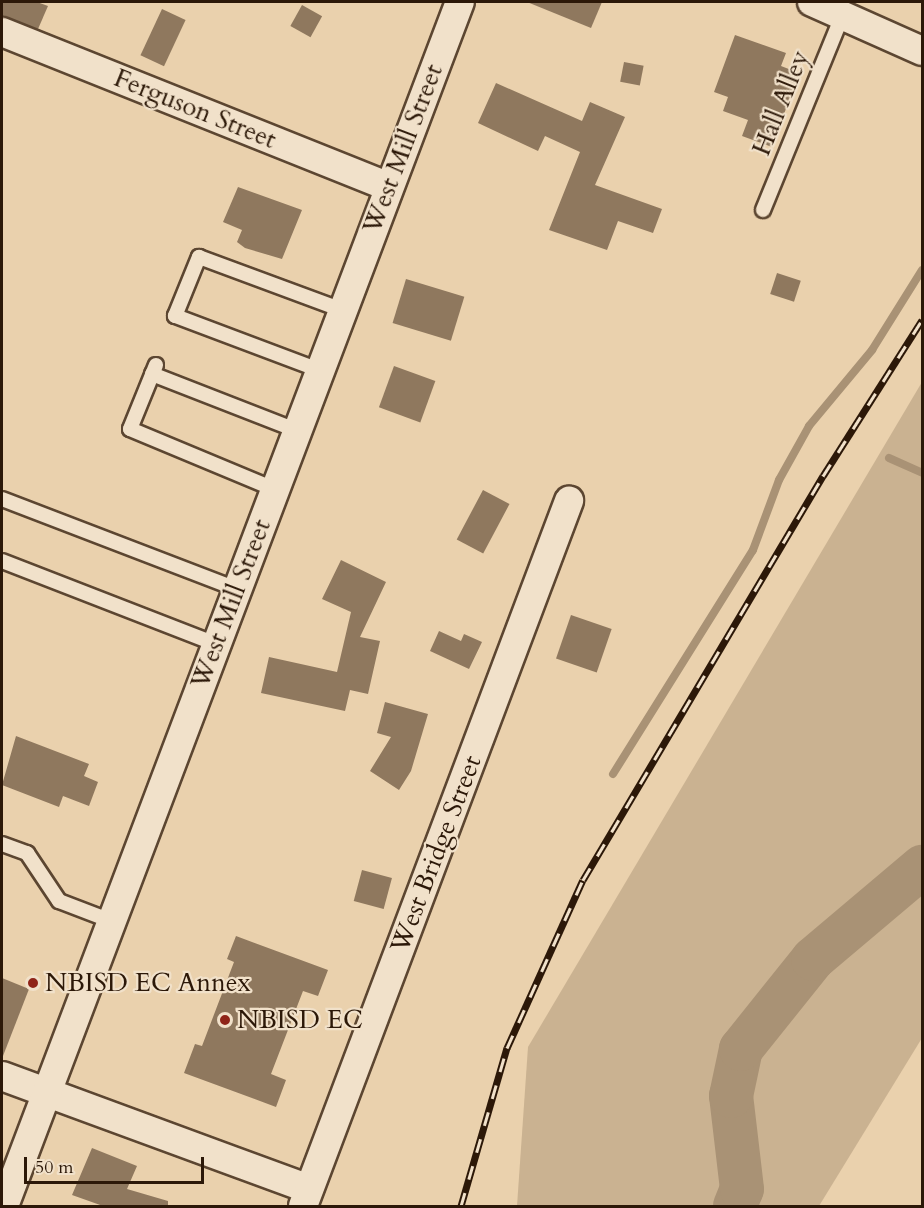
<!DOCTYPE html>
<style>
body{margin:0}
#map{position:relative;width:924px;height:1208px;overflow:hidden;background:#ead1ad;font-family:Cardo,serif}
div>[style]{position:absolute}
.green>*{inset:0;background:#cab291}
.stream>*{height:8px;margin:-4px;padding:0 4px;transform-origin:4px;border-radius:4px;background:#a99275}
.river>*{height:44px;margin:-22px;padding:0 22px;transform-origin:22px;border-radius:22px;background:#a99275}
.building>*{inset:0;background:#8f785e;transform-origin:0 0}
.roads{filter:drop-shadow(2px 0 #5c4631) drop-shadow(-2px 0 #5c4631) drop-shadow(0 2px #5c4631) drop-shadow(0 -2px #5c4631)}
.service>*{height:14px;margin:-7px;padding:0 7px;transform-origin:7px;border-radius:7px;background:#f1e1ca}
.minor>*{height:28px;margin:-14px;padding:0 14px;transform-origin:14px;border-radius:14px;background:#f1e1ca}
.rail>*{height:7px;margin-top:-3.5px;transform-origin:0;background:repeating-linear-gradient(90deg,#f1e1ca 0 14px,#2c1808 0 28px);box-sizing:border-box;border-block:2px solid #2c1808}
.dots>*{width:16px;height:16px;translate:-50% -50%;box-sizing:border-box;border:3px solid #f1e1ca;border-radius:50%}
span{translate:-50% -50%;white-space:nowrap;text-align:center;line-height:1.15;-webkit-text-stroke:4.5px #f1e1ca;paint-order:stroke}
.street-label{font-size:26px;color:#2c1808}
.poi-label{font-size:26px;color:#2c1808}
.left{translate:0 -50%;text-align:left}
.frame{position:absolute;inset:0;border:3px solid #2c1808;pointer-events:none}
.scale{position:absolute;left:24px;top:1157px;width:180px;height:27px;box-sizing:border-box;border:3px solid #2c1808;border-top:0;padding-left:8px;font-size:18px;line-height:21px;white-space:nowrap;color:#2c1808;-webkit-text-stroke:4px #f1e1ca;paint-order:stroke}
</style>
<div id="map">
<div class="green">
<i style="clip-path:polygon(922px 382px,922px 1038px,819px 1206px,517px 1206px,528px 1047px)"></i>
</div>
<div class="stream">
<i style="left:889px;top:458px;width:36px;rotate:24deg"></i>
<i style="left:613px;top:774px;width:264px;rotate:-58deg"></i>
<i style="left:753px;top:550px;width:75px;rotate:-69.6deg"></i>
<i style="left:779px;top:480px;width:62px;rotate:-60.9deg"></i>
<i style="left:809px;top:426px;width:99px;rotate:-50.3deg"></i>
<i style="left:872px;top:350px;width:94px;rotate:-58deg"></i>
</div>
<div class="river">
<i style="left:735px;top:1206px;width:18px;rotate:-68deg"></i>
<i style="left:742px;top:1189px;width:94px;rotate:-96.7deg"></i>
<i style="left:731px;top:1096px;width:48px;rotate:-78deg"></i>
<i style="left:741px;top:1049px;width:115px;rotate:-51.3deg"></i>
<i style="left:813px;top:959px;width:143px;rotate:-40.2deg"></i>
</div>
<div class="building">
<i style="clip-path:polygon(2px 2px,37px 2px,48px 6px,38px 29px,2px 16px)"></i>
<i style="clip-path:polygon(527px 2px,602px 2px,591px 28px)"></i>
<i style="left:302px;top:5px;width:23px;height:24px;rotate:29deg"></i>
<i style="left:162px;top:9px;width:26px;height:51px;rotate:25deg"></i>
<i style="clip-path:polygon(735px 35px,786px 53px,781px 66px,799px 73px,772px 147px,742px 136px,748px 120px,723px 111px,728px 97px,714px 92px)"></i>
<i style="left:624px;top:62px;width:20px;height:20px;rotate:11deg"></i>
<i style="clip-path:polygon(496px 83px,582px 121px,590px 102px,625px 117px,595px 185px,662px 209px,653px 233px,618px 221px,607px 250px,549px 230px,580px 152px,545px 136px,538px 151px,478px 123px)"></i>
<i style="clip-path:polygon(238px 187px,302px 210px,282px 259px,245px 248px,237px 242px,242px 230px,223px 222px)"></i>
<i style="left:777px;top:273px;width:25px;height:22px;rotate:18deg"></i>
<i style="left:406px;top:279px;width:61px;height:46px;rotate:17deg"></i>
<i style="left:394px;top:366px;width:44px;height:44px;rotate:20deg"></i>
<i style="left:483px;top:490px;width:30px;height:56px;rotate:28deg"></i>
<i style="clip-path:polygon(341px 560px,386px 582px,360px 637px,380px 641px,368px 694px,350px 690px,345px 711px,261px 693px,269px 657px,337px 672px,351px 612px,322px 599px)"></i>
<i style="left:571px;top:615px;width:43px;height:46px;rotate:19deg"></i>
<i style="clip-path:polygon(439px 631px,461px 641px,464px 634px,482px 642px,469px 669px,430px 651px)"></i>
<i style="clip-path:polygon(385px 702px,428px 714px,411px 771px,399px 790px,370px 771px,391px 737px,377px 733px)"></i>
<i style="clip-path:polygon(16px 736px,89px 764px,84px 776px,98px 782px,89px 806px,63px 796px,59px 807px,2px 785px)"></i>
<i style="left:362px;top:870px;width:31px;height:32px;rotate:15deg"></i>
<i style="clip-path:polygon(236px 936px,328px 970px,318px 996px,303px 991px,271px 1074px,286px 1080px,276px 1107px,184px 1073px,195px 1044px,202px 1046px,234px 962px,227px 959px)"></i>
<i style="clip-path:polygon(2px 978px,29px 989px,3px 1056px,2px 1056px)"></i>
<i style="clip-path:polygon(92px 1148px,137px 1166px,127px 1189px,168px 1201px,168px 1206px,103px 1206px,72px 1195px)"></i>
</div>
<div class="roads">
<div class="service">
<i style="left:763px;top:210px;width:212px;rotate:-67.8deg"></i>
<i style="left:156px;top:365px;width:69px;rotate:112.1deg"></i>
<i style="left:130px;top:429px;width:156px;rotate:22.6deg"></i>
<i style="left:319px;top:370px;width:154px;rotate:-159.4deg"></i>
<i style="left:175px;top:316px;width:64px;rotate:-67.9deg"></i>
<i style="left:199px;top:257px;width:153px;rotate:20.3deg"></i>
<i style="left:152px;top:374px;width:155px;rotate:21.3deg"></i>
<i style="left:2px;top:499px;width:252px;rotate:21deg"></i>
<i style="left:2px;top:561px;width:230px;rotate:21.2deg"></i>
<i style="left:2px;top:844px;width:27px;rotate:20deg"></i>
<i style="left:27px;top:853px;width:58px;rotate:56.3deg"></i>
<i style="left:59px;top:901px;width:56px;rotate:21deg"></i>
</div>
<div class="minor">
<i style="left:812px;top:2px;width:120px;rotate:24deg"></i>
<i style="left:2px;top:32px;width:416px;rotate:21.8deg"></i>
<i style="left:2px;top:1076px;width:327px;rotate:20.2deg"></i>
<i style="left:4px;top:1206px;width:1287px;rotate:-69.26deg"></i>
<i style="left:303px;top:1206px;width:754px;rotate:-69.33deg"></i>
</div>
</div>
<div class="rail">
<i style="left:461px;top:1206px;width:165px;rotate:-73.8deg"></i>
<i style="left:507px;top:1048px;width:184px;rotate:-65.7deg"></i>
<i style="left:583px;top:880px;width:470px;rotate:-59.3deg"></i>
<i style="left:823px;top:476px;width:185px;rotate:-57.6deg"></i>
</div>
<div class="dots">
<i style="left:33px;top:983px;background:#8f2418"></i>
<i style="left:225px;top:1020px;background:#8f2418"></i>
</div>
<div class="street-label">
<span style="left:781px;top:103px;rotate:-68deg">Hall Alley</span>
<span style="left:195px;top:109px;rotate:22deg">Ferguson Street</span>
<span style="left:403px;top:149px;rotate:-69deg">West Mill Street</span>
<span style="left:231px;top:604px;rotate:-69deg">West Mill Street</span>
<span style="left:436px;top:854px;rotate:-69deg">West Bridge Street</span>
</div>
<div class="poi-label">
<span class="left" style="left:45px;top:983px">NBISD EC Annex</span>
<span class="left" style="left:237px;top:1020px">NBISD EC</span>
</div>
<div class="frame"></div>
<div class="scale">50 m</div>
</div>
